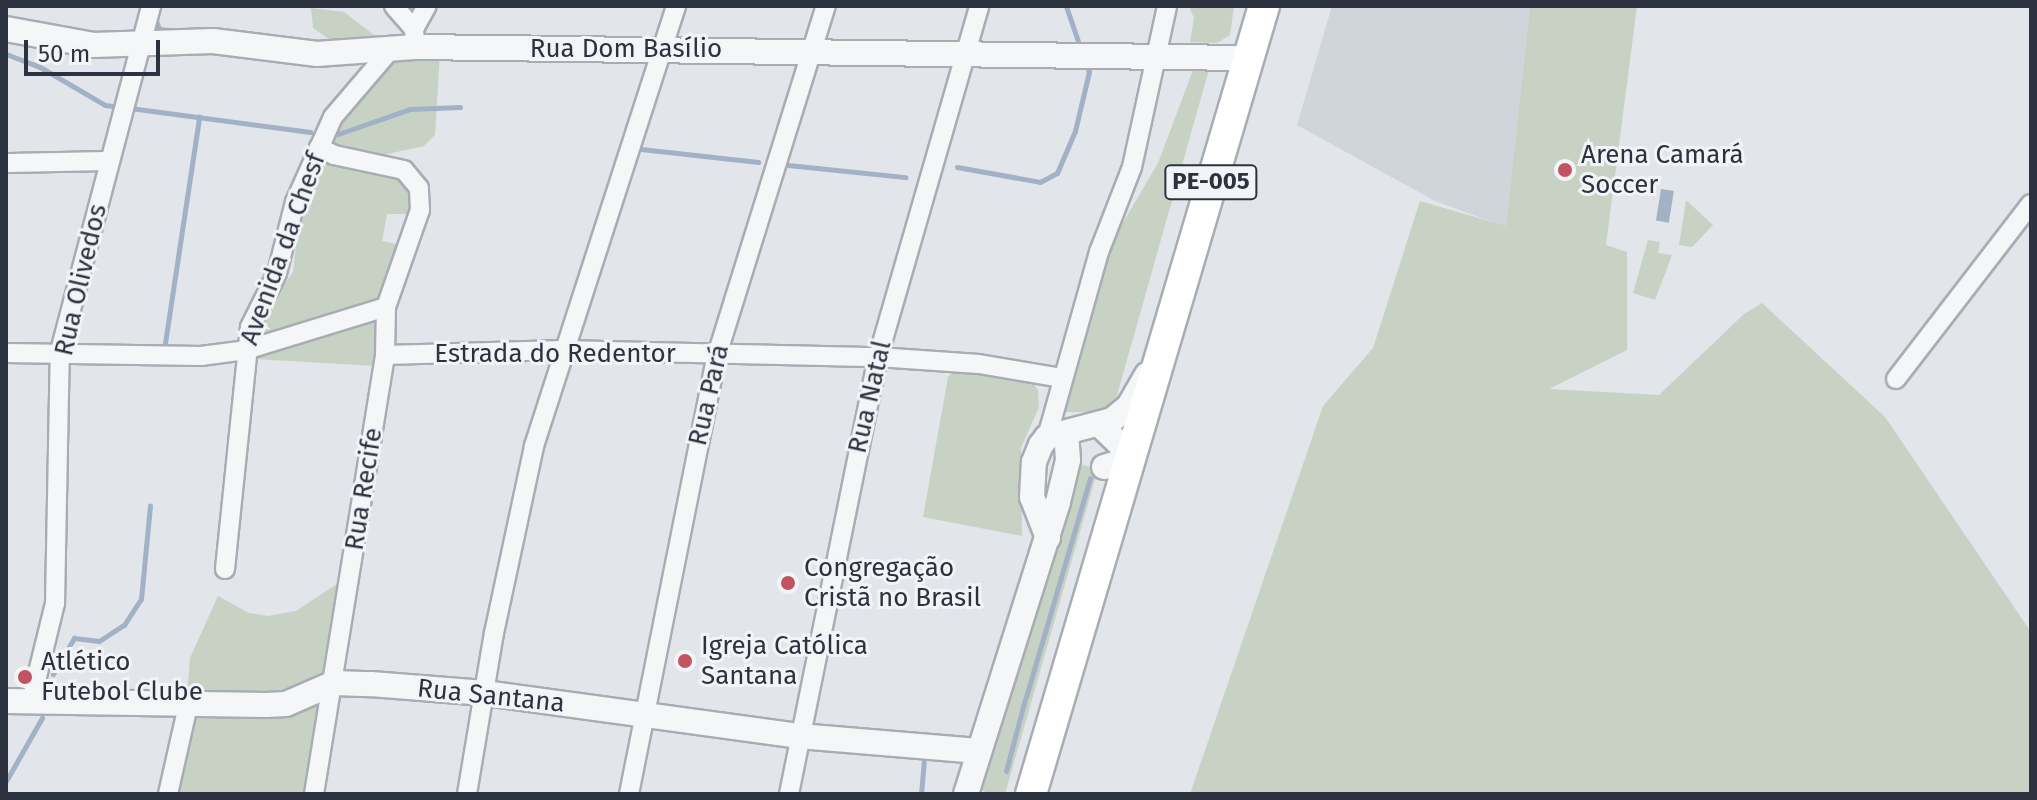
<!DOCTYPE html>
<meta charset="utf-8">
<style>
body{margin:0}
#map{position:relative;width:2037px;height:800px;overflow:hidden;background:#e2e5e9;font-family:"Fira Sans",sans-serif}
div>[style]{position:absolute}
.built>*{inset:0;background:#d0d4db}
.green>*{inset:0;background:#c7d2c4}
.water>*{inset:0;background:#a1b1c6;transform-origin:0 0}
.stream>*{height:5px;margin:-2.5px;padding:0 2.5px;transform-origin:2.5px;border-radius:2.5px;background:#a1b1c6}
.roads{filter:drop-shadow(2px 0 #a8acb3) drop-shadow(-2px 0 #a8acb3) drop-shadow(0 2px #a8acb3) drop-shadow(0 -2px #a8acb3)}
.minor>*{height:18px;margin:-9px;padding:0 9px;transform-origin:9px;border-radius:9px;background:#f5f6f8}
.tertiary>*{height:24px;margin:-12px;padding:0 12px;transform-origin:12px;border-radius:12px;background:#f5f6f8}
.primary>*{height:30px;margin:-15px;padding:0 15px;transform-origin:15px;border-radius:15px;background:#fff}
.dots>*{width:22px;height:22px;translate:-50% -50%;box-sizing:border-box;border:4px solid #f2f4f7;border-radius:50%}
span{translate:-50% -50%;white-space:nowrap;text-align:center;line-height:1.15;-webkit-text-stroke:6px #f2f4f7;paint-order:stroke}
.shield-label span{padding:2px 6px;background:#f2f4f7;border:2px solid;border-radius:6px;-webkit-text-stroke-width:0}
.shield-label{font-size:24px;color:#2c3240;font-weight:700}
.street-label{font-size:26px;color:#2c3240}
.poi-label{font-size:26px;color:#2c3240}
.left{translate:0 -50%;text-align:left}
.frame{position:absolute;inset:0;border:8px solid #2c3240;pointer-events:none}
.scale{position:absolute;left:24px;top:40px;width:136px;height:36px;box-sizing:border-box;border:4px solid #2c3240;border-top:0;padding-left:10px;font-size:24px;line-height:28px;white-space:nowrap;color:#2c3240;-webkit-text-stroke:6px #f2f4f7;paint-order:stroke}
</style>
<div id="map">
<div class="built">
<i style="clip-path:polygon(1332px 6px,1530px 6px,1506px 227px,1435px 201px,1297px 125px)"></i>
</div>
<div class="green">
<i style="clip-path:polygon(1189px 6px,1234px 6px,1230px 35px,1217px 43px,1190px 42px,1194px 18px)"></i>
<i style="clip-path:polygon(1530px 6px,1637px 6px,1606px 245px,1627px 252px,1627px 350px,1549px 389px,1659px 395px,1744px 314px,1762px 303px,1885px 417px,2031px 632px,2031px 794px,1190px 794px,1323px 406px,1373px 348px,1420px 201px,1506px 226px)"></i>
<i style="clip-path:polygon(311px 8px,344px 12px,379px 39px,333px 42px,313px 28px)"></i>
<i style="clip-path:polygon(440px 53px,435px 135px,424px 146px,383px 155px,334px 151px,327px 137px,390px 56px)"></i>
<i style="clip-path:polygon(1196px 62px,1210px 66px,1114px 406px,1107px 412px,1060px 412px,1085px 310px,1114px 238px,1158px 163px)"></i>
<i style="clip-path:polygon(317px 158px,372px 164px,411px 184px,411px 214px,387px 214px,382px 241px,405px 246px,381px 303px,253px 344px,260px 318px,293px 272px,301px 203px)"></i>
<i style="clip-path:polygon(1686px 200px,1713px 225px,1692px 247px,1679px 245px)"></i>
<i style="clip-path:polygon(1648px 240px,1660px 242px,1658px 253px,1672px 255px,1655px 300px,1633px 293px)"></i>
<i style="clip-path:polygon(367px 319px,377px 326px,377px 366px,253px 359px)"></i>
<i style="clip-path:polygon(956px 368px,1031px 380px,1038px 390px,1039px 407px,1021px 448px,1022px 536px,923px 517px,948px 377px)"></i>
<i style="clip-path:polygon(1083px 465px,1095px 468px,1096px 476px,1005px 794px,991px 794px,976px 788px,1077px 471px)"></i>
<i style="clip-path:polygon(337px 584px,325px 671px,272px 695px,187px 696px,190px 658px,218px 596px,249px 613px,268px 616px,296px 611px)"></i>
<i style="clip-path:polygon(314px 702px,329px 714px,314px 794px,175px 794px,189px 714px)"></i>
</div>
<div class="water">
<i style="left:1661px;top:189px;width:13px;height:32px;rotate:9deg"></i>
</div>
<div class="stream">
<i style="left:1066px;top:6px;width:46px;rotate:71.2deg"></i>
<i style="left:155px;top:18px;width:12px;rotate:70deg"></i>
<i style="left:159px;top:29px;width:18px;rotate:6deg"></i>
<i style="left:6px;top:54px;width:36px;rotate:21deg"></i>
<i style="left:40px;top:67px;width:75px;rotate:30.3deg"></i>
<i style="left:105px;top:105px;width:15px;rotate:8deg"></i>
<i style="left:130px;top:108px;width:182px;rotate:7.6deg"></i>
<i style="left:338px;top:134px;width:76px;rotate:-19.1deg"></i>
<i style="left:410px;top:109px;width:50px;rotate:-2.3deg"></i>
<i style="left:641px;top:149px;width:118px;rotate:6.3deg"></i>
<i style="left:788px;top:165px;width:118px;rotate:5.9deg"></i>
<i style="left:957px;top:167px;width:84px;rotate:10.2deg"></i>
<i style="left:1040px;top:182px;width:19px;rotate:-28deg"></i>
<i style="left:1057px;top:173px;width:46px;rotate:-66.8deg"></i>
<i style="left:1075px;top:131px;width:61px;rotate:-76.7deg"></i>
<i style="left:1089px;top:72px;width:9px;rotate:-108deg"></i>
<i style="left:165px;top:343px;width:229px;rotate:-81.4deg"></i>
<i style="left:53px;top:674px;width:42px;rotate:-59.7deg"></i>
<i style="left:74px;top:638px;width:25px;rotate:7deg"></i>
<i style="left:99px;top:641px;width:30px;rotate:-33deg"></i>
<i style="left:124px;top:625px;width:31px;rotate:-57deg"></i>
<i style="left:141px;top:599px;width:94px;rotate:-84.5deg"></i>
<i style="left:1026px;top:697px;width:228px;rotate:-73.7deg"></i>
<i style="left:1006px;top:771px;width:74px;rotate:-75.2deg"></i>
<i style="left:6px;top:781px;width:73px;rotate:-60.3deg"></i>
<i style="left:921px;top:794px;width:32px;rotate:-85deg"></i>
</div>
<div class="roads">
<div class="minor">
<i style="left:394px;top:6px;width:30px;rotate:49deg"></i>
<i style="left:415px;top:47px;width:18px;rotate:-93deg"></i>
<i style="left:414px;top:29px;width:26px;rotate:-61deg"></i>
<i style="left:6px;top:163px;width:103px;rotate:-1.1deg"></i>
<i style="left:6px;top:353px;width:195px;rotate:0.9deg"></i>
<i style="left:201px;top:356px;width:45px;rotate:-7.6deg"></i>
<i style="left:246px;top:350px;width:146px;rotate:-17.1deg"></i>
<i style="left:385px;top:355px;width:177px;rotate:-1.6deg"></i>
<i style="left:562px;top:350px;width:316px;rotate:1.3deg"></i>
<i style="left:878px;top:357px;width:101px;rotate:4deg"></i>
<i style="left:979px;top:364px;width:83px;rotate:9.7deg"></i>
<i style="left:1896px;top:379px;width:221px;rotate:-52.4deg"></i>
<i style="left:1047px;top:437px;width:192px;rotate:-74.3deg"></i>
<i style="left:1099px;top:252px;width:91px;rotate:-68.8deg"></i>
<i style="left:1132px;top:167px;width:165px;rotate:-77.7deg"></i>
<i style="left:225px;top:569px;width:243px;rotate:-84.1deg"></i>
<i style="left:250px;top:327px;width:60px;rotate:-63.4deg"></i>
<i style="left:277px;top:273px;width:73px;rotate:-75.8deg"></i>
<i style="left:295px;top:202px;width:93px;rotate:-65.9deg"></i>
<i style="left:333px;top:117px;width:91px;rotate:-49.5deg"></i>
<i style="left:31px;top:701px;width:101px;rotate:-76.2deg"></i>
<i style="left:55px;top:603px;width:252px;rotate:-88.9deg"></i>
<i style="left:60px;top:351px;width:357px;rotate:-75.2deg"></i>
<i style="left:168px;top:794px;width:91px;rotate:-77.3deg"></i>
<i style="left:314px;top:794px;width:445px;rotate:-80.8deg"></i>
<i style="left:385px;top:355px;width:48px;rotate:-88.8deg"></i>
<i style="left:386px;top:307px;width:103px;rotate:-70.7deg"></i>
<i style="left:420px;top:210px;width:22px;rotate:-93deg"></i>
<i style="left:419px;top:188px;width:23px;rotate:-130deg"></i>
<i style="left:404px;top:170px;width:72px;rotate:-167.9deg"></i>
<i style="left:334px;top:155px;width:17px;rotate:-152deg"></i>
<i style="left:467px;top:794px;width:163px;rotate:-80.5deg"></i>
<i style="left:494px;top:633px;width:191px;rotate:-77.9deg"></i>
<i style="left:534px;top:446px;width:462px;rotate:-72.1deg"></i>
<i style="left:629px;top:794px;width:448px;rotate:-78.7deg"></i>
<i style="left:717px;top:355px;width:366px;rotate:-72.7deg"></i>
<i style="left:789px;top:794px;width:446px;rotate:-78.5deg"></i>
<i style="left:878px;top:357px;width:365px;rotate:-73.9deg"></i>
</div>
<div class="tertiary">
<i style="left:6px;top:29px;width:88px;rotate:10.4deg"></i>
<i style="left:93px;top:45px;width:120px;rotate:-1.9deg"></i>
<i style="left:213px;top:41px;width:105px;rotate:7.1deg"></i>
<i style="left:317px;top:54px;width:98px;rotate:-4.1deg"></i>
<i style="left:415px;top:47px;width:834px;rotate:0.76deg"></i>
<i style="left:1100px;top:425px;width:36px;rotate:44deg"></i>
<i style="left:1126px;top:450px;width:10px;rotate:84deg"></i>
<i style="left:1127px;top:460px;width:24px;rotate:163deg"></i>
<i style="left:1048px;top:538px;width:44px;rotate:-111.3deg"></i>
<i style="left:1032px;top:497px;width:35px;rotate:-87deg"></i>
<i style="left:1034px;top:462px;width:18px;rotate:-68deg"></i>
<i style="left:1041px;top:445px;width:10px;rotate:-53deg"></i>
<i style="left:1047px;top:437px;width:67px;rotate:-14.7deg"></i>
<i style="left:1112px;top:420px;width:22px;rotate:-39deg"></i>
<i style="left:1129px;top:406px;width:36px;rotate:-60deg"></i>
<i style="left:6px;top:701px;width:260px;rotate:0.9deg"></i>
<i style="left:266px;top:705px;width:20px;rotate:-3deg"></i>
<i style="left:286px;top:704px;width:52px;rotate:-23.6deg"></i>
<i style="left:334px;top:683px;width:37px;rotate:2deg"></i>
<i style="left:371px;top:684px;width:114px;rotate:4.5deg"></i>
<i style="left:485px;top:693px;width:317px;rotate:7.8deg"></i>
<i style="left:799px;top:736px;width:180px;rotate:4.8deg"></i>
<i style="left:966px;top:794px;width:306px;rotate:-72.5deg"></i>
<i style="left:1058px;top:502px;width:43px;rotate:-76.6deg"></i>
<i style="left:1068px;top:460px;width:26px;rotate:-94deg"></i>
</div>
<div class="primary">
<i style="left:1031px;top:794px;width:822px;rotate:-73.53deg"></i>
</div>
</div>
<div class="dots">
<i style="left:1565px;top:170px;background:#c25360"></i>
<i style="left:788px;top:583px;background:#c25360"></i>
<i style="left:685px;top:661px;background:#c25360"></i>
<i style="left:25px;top:677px;background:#c25360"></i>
</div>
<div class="shield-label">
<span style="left:1211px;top:182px">PE-005</span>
</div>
<div class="street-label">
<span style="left:626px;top:49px">Rua Dom Basílio</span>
<span style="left:283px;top:249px;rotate:-70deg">Avenida da Chesf</span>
<span style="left:81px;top:280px;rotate:-77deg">Rua Olivedos</span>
<span style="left:555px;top:354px">Estrada do Redentor</span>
<span style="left:709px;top:395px;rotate:-77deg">Rua Pará</span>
<span style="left:870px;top:397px;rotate:-77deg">Rua Natal</span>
<span style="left:364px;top:489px;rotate:-81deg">Rua Recife</span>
<span style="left:491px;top:696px;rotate:6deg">Rua Santana</span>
</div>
<div class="poi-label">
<span class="left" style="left:1581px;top:170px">Arena Camará<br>Soccer</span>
<span class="left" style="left:804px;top:583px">Congregação<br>Cristã no Brasil</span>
<span class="left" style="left:701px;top:661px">Igreja Católica<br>Santana</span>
<span class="left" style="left:41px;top:677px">Atlético<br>Futebol Clube</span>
</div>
<div class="frame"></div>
<div class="scale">50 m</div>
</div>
